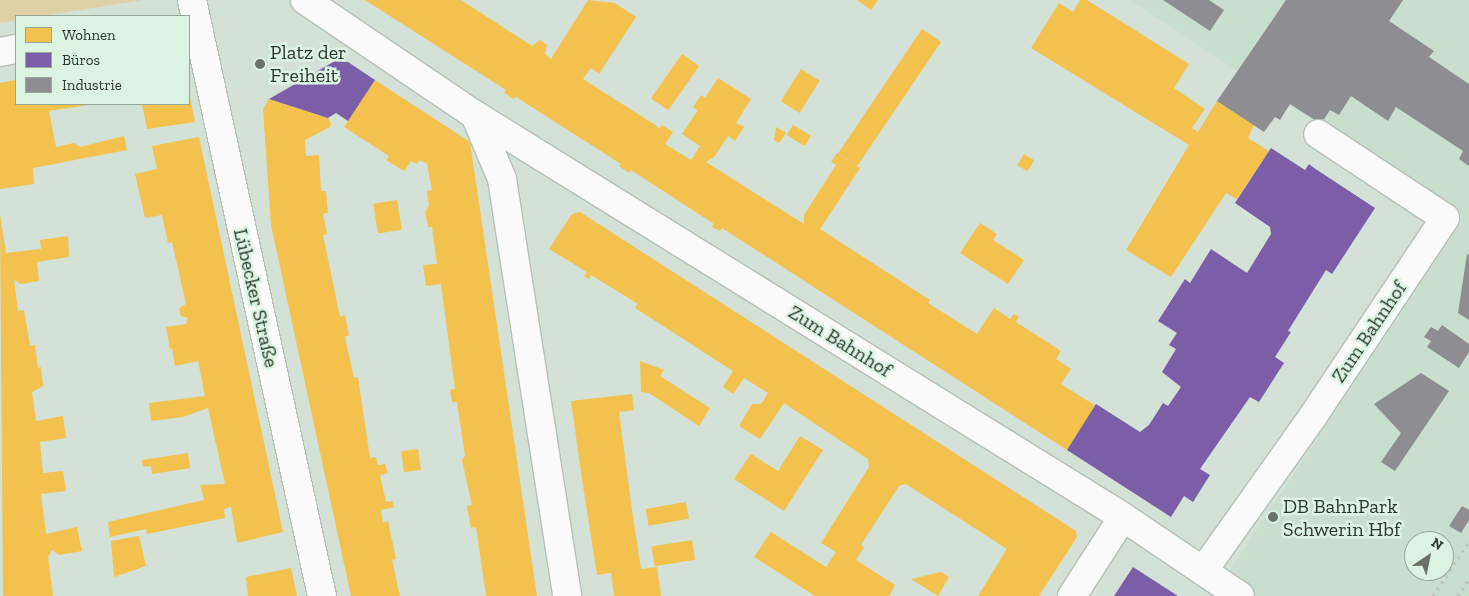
<!DOCTYPE html>
<meta charset="utf-8">
<style>
body{margin:0}
#map{position:relative;width:1469px;height:596px;overflow:hidden;background:#d4e1d7;font-family:"Zilla Slab",serif}
div>[style]{position:absolute}
.built>*{inset:0;background:#c8dfce}
.green>*{inset:0;background:#ddd2a7}
.homes>*{inset:0;background:#f2c14e;transform-origin:0 0}
.offices>*{inset:0;background:#7b5ea7}
.industry>*{inset:0;background:#8d8d92}
.roads{filter:drop-shadow(1px 0 #b5bfb8) drop-shadow(-1px 0 #b5bfb8) drop-shadow(0 1px #b5bfb8) drop-shadow(0 -1px #b5bfb8)}
.minor>*{height:28px;margin:-14px;padding:0 14px;transform-origin:14px;border-radius:14px;background:#f9faf9}
.rail>*{height:4px;margin-top:-2px;transform-origin:0;background:repeating-linear-gradient(90deg,#c0c4c2 0 2.5px,transparent 0 7.5px)}
.dots>*{width:14px;height:14px;translate:-50% -50%;box-sizing:border-box;border:2px solid #dbf4e1;border-radius:50%}
span{translate:-50% -50%;white-space:nowrap;text-align:center;line-height:1.15;-webkit-text-stroke:5px #dbf4e1;paint-order:stroke}
.poi-label{font-size:20px;color:#2c362f}
.left{translate:0 -50%;text-align:left}
.street-label{font-size:20px;color:#2c362f}
.legend{position:absolute;left:15px;top:15px;width:175px;height:90px;box-sizing:border-box;background:#dbf4e1;border:1px solid #95a89a;margin:0;padding:6px 9px;list-style:none;font-size:15px;color:#2c362f}
.legend li{display:flex;align-items:center;gap:10px;height:25px}
.legend b{width:25px;border:1px solid #95a89a}
.north{position:absolute;left:1404px;top:531px;width:50px;height:50px;box-sizing:border-box;background:#dbf4e1;border:1px solid #95a89a;border-radius:50%;rotate:34deg;font-size:14px;font-weight:700;line-height:20px;text-align:center;color:#2c362f}
.north::after{content:'';display:block;margin:auto;width:18px;height:22px;background:#67726a;clip-path:polygon(50% 0,100% 100%,50% 72%,0 100%)}
</style>
<div id="map">
<div class="built">
<i style="clip-path:polygon(evenodd,1130px 0,1469px 0,1469px 596px,1240px 596px,1221px 583px,1463px 220px,1130px 0,1414px 541px,1444px 541px,1444px 571px,1414px 571px,1414px 541px)"></i>
</div>
<div class="green">
<i style="clip-path:polygon(0 0,143px 0,43px 16px,16px 16px,16px 21px,0 23px)"></i>
</div>
<div class="homes">
<i style="clip-path:polygon(365px 0,461px 0,532px 46px,540px 40px,547px 45px,545px 54px,551px 59px,588px 0,615px 3px,636px 17px,599px 74px,591px 68px,583px 79px,660px 128px,662px 125px,673px 132px,665px 144px,691px 160px,700px 146px,682px 134px,698px 110px,693px 107px,701px 95px,705px 98px,718px 78px,737px 90px,751px 99px,736px 123px,744px 127px,735px 141px,728px 136px,715px 156px,706px 162px,804px 224px,804px 215px,836px 165px,831px 162px,837px 153px,860px 168px,820px 229px,930px 300px,928px 303px,977px 334px,994px 308px,1010px 319px,1014px 314px,1019px 317px,1016px 322px,1061px 351px,1056px 359px,1071px 369px,1061px 384px,1096px 406px,1067px 450px,722px 228px,720px 231px,712px 227px,714px 224px,631px 170px,629px 173px,619px 166px,621px 164px,516px 97px,514px 99px,504px 93px,506px 90px)"></i>
<i style="clip-path:polygon(857px 0,878px 0,871px 10px)"></i>
<i style="clip-path:polygon(1080px 0,1087px 0,1189px 64px,1174px 88px,1205px 109px,1192px 128px,1198px 132px,1217px 101px,1254px 125px,1248px 138px,1269px 151px,1237px 199px,1226px 193px,1171px 277px,1126px 250px,1189px 145px,1031px 48px,1059px 3px,1073px 12px)"></i>
<i style="left:922px;top:29px;width:23px;height:150px;rotate:34deg"></i>
<i style="left:682px;top:54px;width:21px;height:54px;rotate:35deg"></i>
<i style="left:801px;top:69px;width:22px;height:38px;rotate:32deg"></i>
<i style="clip-path:polygon(16px 80px,16px 104px,95px 104px,49px 111px,56px 147px,74px 143px,80px 147px,124px 136px,127px 150px,33px 168px,34px 184px,0 189px,0 83px)"></i>
<i style="clip-path:polygon(375px 80px,470px 142px,537px 596px,486px 596px,476px 527px,471px 528px,467px 506px,472px 505px,462px 460px,465px 456px,457px 402px,452px 402px,450px 390px,455px 389px,441px 284px,426px 286px,423px 265px,437px 264px,432px 227px,428px 227px,425px 211px,429px 206px,427px 191px,432px 190px,427px 164px,420px 160px,417px 164px,411px 161px,404px 171px,386px 160px,389px 156px,344px 127px)"></i>
<i style="clip-path:polygon(190px 97px,195px 122px,147px 129px,142px 104px,189px 104px)"></i>
<i style="clip-path:polygon(269px 99px,328px 118px,331px 123px,330px 127px,305px 140px,306px 156px,319px 155px,321px 191px,326px 191px,328px 213px,323px 214px,327px 234px,323px 235px,340px 317px,345px 315px,349px 335px,345px 337px,354px 378px,358px 377px,370px 458px,376px 457px,378px 465px,385px 464px,388px 473px,380px 475px,386px 502px,392px 501px,394px 507px,381px 510px,383px 523px,388px 521px,396px 559px,392px 560px,400px 596px,351px 596px,271px 225px,263px 109px)"></i>
<i style="left:793px;top:125px;width:21px;height:12px;rotate:31deg"></i>
<i style="clip-path:polygon(776px 127px,786px 133px,779px 143px,774px 140px)"></i>
<i style="clip-path:polygon(199px 137px,283px 532px,237px 543px,231px 507px,224px 509px,225px 518px,147px 534px,146px 529px,110px 537px,108px 522px,204px 500px,200px 485px,225px 484px,208px 408px,183px 417px,151px 421px,149px 403px,205px 396px,198px 361px,175px 366px,172px 348px,170px 349px,166px 327px,186px 324px,188px 318px,181px 316px,179px 308px,186px 304px,172px 242px,168px 243px,162px 215px,145px 218px,135px 174px,157px 169px,152px 146px)"></i>
<i style="left:1024px;top:154px;width:12px;height:13px;rotate:31deg"></i>
<i style="left:397px;top:200px;width:30px;height:24px;rotate:81deg"></i>
<i style="clip-path:polygon(580px 212px,1076px 531px,1077px 537px,1039px 596px,978px 596px,1007px 549px,906px 484px,899px 486px,861px 545px,864px 547px,856px 560px,895px 585px,889px 596px,815px 596px,754px 557px,771px 532px,826px 567px,836px 552px,821px 543px,869px 467px,868px 459px,784px 403px,760px 439px,739px 426px,752px 404px,761px 404px,768px 393px,744px 378px,733px 394px,723px 387px,733px 371px,635px 308px,638px 304px,591px 275px,589px 279px,584px 276px,587px 272px,549px 249px,572px 214px)"></i>
<i style="clip-path:polygon(0 214px,6px 253px,41px 249px,40px 240px,68px 236px,69px 257px,37px 262px,39px 281px,21px 284px,14px 280px,18px 311px,24px 310px,30px 346px,35px 345px,38px 368px,41px 367px,43px 386px,32px 392px,36px 421px,63px 416px,66px 438px,40px 442px,43px 473px,63px 471px,66px 491px,41px 494px,46px 534px,77px 527px,82px 551px,59px 555px,52px 550px,48px 557px,53px 596px,3px 596px)"></i>
<i style="clip-path:polygon(980px 223px,997px 234px,993px 240px,1024px 260px,1008px 284px,960px 253px)"></i>
<i style="clip-path:polygon(640px 361px,664px 370px,660px 376px,710px 408px,699px 426px,649px 393px,641px 392px)"></i>
<i style="clip-path:polygon(632px 394px,634px 410px,619px 412px,632px 510px,641px 569px,657px 567px,661px 596px,614px 596px,611px 573px,597px 575px,582px 479px,571px 401px)"></i>
<i style="clip-path:polygon(800px 436px,823px 450px,784px 511px,734px 479px,751px 454px,778px 471px)"></i>
<i style="left:418px;top:449px;width:21px;height:17px;rotate:82deg"></i>
<i style="clip-path:polygon(188px 453px,190px 468px,152px 474px,151px 466px,143px 467px,142px 460px)"></i>
<i style="left:686px;top:502px;width:17px;height:41px;rotate:80deg"></i>
<i style="clip-path:polygon(139px 536px,146px 566px,114px 577px,111px 541px)"></i>
<i style="left:692px;top:540px;width:20px;height:41px;rotate:81deg"></i>
<i style="clip-path:polygon(291px 568px,297px 596px,248px 596px,246px 577px)"></i>
<i style="clip-path:polygon(941px 572px,949px 577px,938px 596px,911px 579px)"></i>
</div>
<div class="offices">
<i style="clip-path:polygon(335px 61px,348px 62px,375px 80px,348px 121px,336px 113px,328px 118px,269px 99px)"></i>
<i style="clip-path:polygon(1271px 148px,1305px 170px,1309px 164px,1314px 168px,1375px 208px,1332px 274px,1326px 270px,1288px 331px,1291px 332px,1275px 357px,1284px 363px,1259px 402px,1250px 397px,1200px 469px,1210px 475px,1193px 502px,1184px 496px,1171px 517px,1067px 450px,1096px 404px,1140px 432px,1149px 425px,1163px 403px,1168px 406px,1181px 387px,1162px 372px,1176px 349px,1169px 345px,1177px 333px,1158px 321px,1185px 279px,1190px 283px,1211px 249px,1247px 273px,1271px 234px,1270px 227px,1235px 203px)"></i>
<i style="clip-path:polygon(1133px 567px,1178px 596px,1114px 596px)"></i>
</div>
<div class="industry">
<i style="clip-path:polygon(1163px 0,1209px 0,1224px 10px,1210px 31px)"></i>
<i style="clip-path:polygon(1286px 0,1403px 0,1389px 21px,1434px 51px,1429px 57px,1469px 84px,1469px 166px,1459px 159px,1463px 151px,1396px 107px,1388px 121px,1351px 96px,1339px 115px,1330px 110px,1321px 124px,1290px 104px,1280px 120px,1275px 117px,1264px 132px,1217px 101px)"></i>
<i style="clip-path:polygon(1467px 254px,1469px 255px,1469px 320px,1458px 313px)"></i>
<i style="clip-path:polygon(1442px 325px,1469px 344px,1469px 352px,1459px 368px,1427px 347px,1431px 341px,1424px 337px,1431px 327px,1438px 331px)"></i>
<i style="clip-path:polygon(1421px 373px,1449px 391px,1395px 471px,1381px 462px,1401px 433px,1374px 404px)"></i>
<i style="clip-path:polygon(1462px 506px,1469px 510px,1469px 520px,1461px 533px,1449px 526px)"></i>
</div>
<div class="roads">
<div class="minor">
<i style="left:192px;top:0;width:610px;rotate:77.7deg"></i>
<i style="left:305px;top:0;width:205px;rotate:34.1deg"></i>
<i style="left:475px;top:115px;width:763px;rotate:31.81deg"></i>
<i style="left:1123px;top:517px;width:141px;rotate:34deg"></i>
<i style="left:0;top:52px;width:16px;rotate:-11deg"></i>
<i style="left:475px;top:115px;width:69px;rotate:67.1deg"></i>
<i style="left:502px;top:179px;width:422px;rotate:81.1deg"></i>
<i style="left:1203px;top:571px;width:190px;rotate:-54.6deg"></i>
<i style="left:1313px;top:416px;width:238px;rotate:-56.3deg"></i>
<i style="left:1445px;top:218px;width:152px;rotate:-146.5deg"></i>
<i style="left:1072px;top:596px;width:94px;rotate:-57.2deg"></i>
</div>
</div>
<div class="rail">
<i style="left:1433px;top:596px;width:65px;rotate:-56.3deg"></i>
<i style="left:1458px;top:596px;width:20px;rotate:-57deg"></i>
</div>
<div class="dots">
<i style="left:260px;top:64px;background:#67726a"></i>
<i style="left:1273px;top:517px;background:#67726a"></i>
</div>
<div class="poi-label">
<span class="left" style="left:270px;top:64px">Platz der<br>Freiheit</span>
<span class="left" style="left:1283px;top:518px">DB BahnPark<br>Schwerin Hbf</span>
</div>
<div class="street-label">
<span style="left:256px;top:298px;rotate:77deg">Lübecker Straße</span>
<span style="left:1369px;top:332px;rotate:-56deg">Zum Bahnhof</span>
<span style="left:840px;top:341px;rotate:32deg">Zum Bahnhof</span>
</div>
<ul class="legend">
<li><b style="height:14px;background:#f2c14e"></b>Wohnen</li>
<li><b style="height:14px;background:#7b5ea7"></b>Büros</li>
<li><b style="height:14px;background:#8d8d92"></b>Industrie</li>
</ul>
<div class="north">N</div>
</div>
